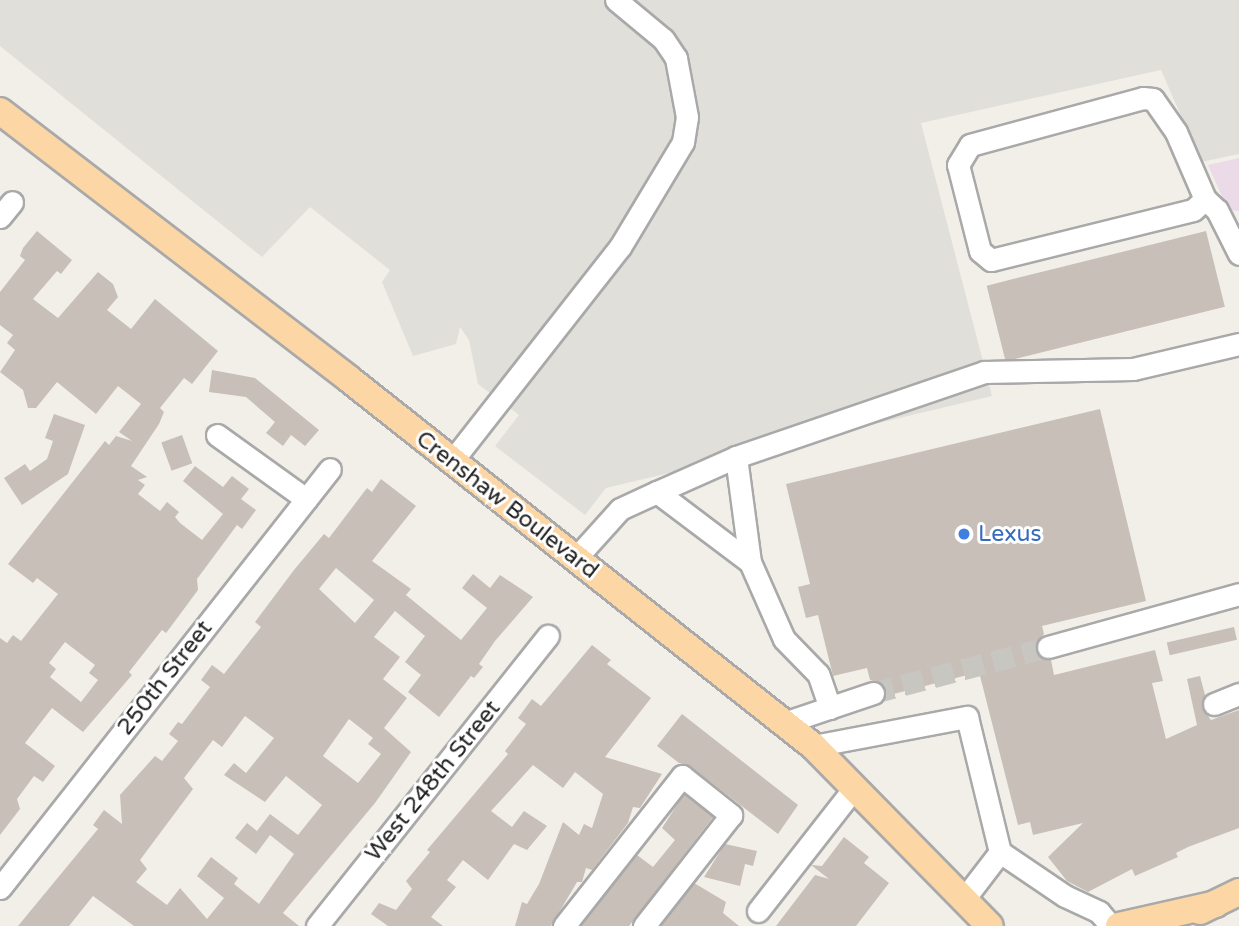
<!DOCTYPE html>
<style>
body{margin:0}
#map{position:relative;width:1239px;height:926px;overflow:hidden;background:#f2efe9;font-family:"Varela Round",sans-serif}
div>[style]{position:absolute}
.industrial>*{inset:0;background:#ebdbe8}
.airport>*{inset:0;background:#e1dfda}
.building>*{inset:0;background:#c7bfb8;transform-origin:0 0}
.minor-tunnel>*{height:21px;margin-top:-10.5px;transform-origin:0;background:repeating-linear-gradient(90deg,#c8c6c1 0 21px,transparent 0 31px)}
.roads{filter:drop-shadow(2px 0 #a9a9a9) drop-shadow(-2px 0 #a9a9a9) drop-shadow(0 2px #a9a9a9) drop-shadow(0 -2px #a9a9a9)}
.minor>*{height:21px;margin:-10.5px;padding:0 10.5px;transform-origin:10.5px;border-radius:10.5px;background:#fff}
.major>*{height:26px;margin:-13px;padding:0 13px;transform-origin:13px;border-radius:13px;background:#fcd6a4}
.dots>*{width:19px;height:19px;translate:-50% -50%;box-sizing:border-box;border:4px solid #fff;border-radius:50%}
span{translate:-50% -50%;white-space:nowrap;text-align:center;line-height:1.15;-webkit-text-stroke:6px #fff;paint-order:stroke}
.street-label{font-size:23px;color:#222}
.shop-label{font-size:23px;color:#366cbe}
.left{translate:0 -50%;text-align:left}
</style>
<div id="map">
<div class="industrial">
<i style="clip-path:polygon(1239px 158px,1239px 211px,1228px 210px,1208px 165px)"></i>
</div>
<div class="airport">
<i style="clip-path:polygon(0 0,1239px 0,1239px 154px,1201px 162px,1161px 70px,921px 123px,992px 396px,606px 488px,585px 515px,495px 446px,519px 415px,478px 384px,469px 340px,460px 327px,456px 344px,413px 356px,382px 282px,390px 270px,310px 207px,262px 257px,0 46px)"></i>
</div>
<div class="building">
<i style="clip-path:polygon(evenodd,37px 231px,72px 260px,61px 274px,57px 271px,33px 299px,58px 318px,98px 272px,113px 284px,118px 297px,107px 310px,131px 329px,155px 299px,218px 351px,192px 384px,184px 378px,160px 408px,164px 412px,159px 424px,131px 466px,147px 477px,138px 480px,145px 485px,138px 494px,160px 511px,167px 502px,179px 512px,175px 517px,180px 523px,202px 540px,223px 514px,183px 481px,195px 466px,223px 487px,232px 476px,249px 489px,241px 499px,256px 510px,242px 529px,237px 525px,197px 579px,198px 590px,178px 617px,166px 633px,162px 630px,129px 672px,132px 675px,83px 732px,52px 708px,25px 743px,55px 766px,43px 782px,34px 776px,17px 799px,20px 809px,0 835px,0 638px,7px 643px,13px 635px,21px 641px,58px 594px,37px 578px,33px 583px,8px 564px,105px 441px,109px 445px,116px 436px,132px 441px,119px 432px,141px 404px,118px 386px,96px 414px,57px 382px,36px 408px,28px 408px,23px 390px,0 372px,15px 350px,7px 343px,13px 335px,0 325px,0 292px,25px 260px,20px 256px,23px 248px,37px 231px,65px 642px,95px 665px,89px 673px,98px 680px,81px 702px,50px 677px,56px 669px,49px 663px,65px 642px)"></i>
<i style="left:1206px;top:231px;width:78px;height:226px;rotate:76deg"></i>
<i style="clip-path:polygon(212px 370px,255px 378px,319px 430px,305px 446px,291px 435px,283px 446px,266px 433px,275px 422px,246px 397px,209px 392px)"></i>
<i style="clip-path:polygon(1100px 409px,1146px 601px,1042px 626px,1044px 634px,1036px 643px,1036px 651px,1051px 660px,1054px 675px,1155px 650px,1163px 681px,1152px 683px,1166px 739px,1197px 725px,1187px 679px,1200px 676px,1205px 695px,1202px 708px,1211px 720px,1239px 710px,1239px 828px,1188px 847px,1176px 853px,1178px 857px,1135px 876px,1132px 869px,1088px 892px,1067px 881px,1048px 857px,1083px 823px,1033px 835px,1030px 822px,1018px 825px,979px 672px,886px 696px,882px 684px,870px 680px,867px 668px,833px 676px,818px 615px,806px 618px,798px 587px,810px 584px,786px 484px)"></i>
<i style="clip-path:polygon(54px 414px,85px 425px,68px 474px,22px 505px,4px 478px,25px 464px,30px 471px,47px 459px,53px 441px,45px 438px)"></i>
<i style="left:182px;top:435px;width:30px;height:22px;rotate:70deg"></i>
<i style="clip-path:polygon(evenodd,381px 479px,416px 506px,372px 561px,411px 589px,406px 595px,461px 640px,487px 608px,462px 588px,473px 574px,490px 588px,500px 575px,533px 597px,495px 641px,479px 664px,483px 667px,474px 678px,471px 676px,439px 717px,408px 692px,421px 675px,405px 662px,425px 636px,395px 611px,374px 637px,400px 657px,383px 679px,407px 698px,384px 728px,411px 752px,375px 803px,283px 913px,299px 926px,134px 926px,93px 896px,69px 926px,18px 926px,98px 829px,93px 825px,104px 810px,122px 824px,120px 795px,155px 756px,162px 761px,178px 741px,169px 734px,178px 722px,182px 724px,210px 687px,201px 680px,212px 665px,224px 674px,261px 627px,255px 622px,294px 570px,324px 534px,329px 538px,367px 488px,372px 492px,381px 479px,336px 568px,374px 600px,355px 623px,319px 589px,336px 568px,381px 479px,245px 716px,274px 738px,246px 773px,234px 763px,224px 775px,265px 802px,286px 776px,322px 805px,298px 835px,270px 814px,257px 831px,247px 823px,235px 838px,256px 854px,270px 835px,294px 854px,259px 904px,234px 884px,238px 878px,211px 857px,197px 876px,224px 898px,207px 919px,180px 888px,167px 905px,136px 882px,147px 869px,140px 860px,193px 789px,184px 778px,213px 740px,222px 747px,245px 716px,381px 479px,349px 719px,373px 738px,368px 744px,381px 754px,358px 783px,323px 756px,349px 719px)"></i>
<i style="left:1234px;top:627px;width:13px;height:69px;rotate:77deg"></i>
<i style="clip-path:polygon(592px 645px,611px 660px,607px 664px,651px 698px,605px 757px,662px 774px,640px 808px,633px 807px,628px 823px,592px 870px,586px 868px,582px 882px,577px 882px,551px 926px,515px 926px,522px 902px,527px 904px,539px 884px,563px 822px,579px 835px,584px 824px,592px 828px,603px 794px,575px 772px,563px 788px,533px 765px,491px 811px,512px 827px,524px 811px,547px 826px,527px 850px,514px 844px,488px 880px,463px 860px,447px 880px,456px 887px,431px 917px,443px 926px,388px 926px,371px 914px,379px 903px,396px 910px,412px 889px,406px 881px,430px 852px,427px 850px,508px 754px,505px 751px,526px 724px,518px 718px,532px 699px,541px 706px)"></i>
<i style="clip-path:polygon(682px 714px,798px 805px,778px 834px,690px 766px,679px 763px,657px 746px)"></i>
<i style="clip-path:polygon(684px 794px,713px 817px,629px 926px,581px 926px,637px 855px,653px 867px,675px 840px,662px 828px)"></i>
<i style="clip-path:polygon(844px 837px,869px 857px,864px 863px,889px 883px,856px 926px,776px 926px,815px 875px,829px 879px,811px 865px,822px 866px)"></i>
<i style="clip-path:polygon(725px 844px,757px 851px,753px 866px,745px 864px,740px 886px,704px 877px)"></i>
<i style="clip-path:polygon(694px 883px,726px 902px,723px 913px,739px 926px,661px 926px)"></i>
</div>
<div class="minor-tunnel">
<i style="left:873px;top:693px;width:181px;rotate:-14.7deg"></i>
</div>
<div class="roads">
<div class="minor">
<i style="left:1205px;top:199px;width:16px;rotate:137deg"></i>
<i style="left:1193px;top:210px;width:208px;rotate:166.1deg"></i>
<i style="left:991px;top:260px;width:14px;rotate:-141deg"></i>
<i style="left:980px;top:251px;width:89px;rotate:-104.3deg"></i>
<i style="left:958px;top:165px;width:23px;rotate:-59deg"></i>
<i style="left:970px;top:145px;width:179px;rotate:-15.2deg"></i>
<i style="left:1143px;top:98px;width:10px;rotate:6deg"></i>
<i style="left:1153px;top:99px;width:40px;rotate:55.1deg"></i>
<i style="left:1176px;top:132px;width:73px;rotate:66.6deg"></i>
<i style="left:1205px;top:199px;width:16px;rotate:43deg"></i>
<i style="left:1217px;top:210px;width:49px;rotate:63.4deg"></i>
<i style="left:0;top:217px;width:19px;rotate:-51deg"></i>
<i style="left:217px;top:435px;width:110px;rotate:35.7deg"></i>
<i style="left:736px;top:457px;width:86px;rotate:156.1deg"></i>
<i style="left:657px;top:492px;width:116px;rotate:37deg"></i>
<i style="left:452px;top:461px;width:272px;rotate:-51.9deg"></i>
<i style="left:620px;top:247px;width:122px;rotate:-59deg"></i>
<i style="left:683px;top:142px;width:25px;rotate:-81deg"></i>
<i style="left:687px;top:117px;width:60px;rotate:-100.6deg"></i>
<i style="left:676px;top:58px;width:23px;rotate:-124deg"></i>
<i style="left:663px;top:39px;width:61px;rotate:-140.3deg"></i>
<i style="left:575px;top:559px;width:67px;rotate:-48deg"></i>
<i style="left:620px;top:509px;width:41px;rotate:-24.7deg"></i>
<i style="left:1048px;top:647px;width:198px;rotate:-15.5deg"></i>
<i style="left:1214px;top:704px;width:27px;rotate:-22deg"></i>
<i style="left:830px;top:708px;width:36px;rotate:-109deg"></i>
<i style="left:818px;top:674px;width:49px;rotate:-134.2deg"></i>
<i style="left:784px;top:639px;width:84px;rotate:-113.8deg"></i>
<i style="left:750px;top:562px;width:106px;rotate:-97.6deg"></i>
<i style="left:736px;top:457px;width:262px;rotate:-18.9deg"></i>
<i style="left:984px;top:372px;width:149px;rotate:-1.2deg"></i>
<i style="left:1133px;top:369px;width:109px;rotate:-13.3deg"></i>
<i style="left:784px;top:723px;width:94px;rotate:-18.6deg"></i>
<i style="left:813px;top:746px;width:157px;rotate:-10.7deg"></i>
<i style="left:967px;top:717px;width:139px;rotate:76.3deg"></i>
<i style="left:1000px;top:852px;width:78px;rotate:34.1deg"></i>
<i style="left:1065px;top:896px;width:38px;rotate:25deg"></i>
<i style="left:1099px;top:912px;width:18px;rotate:49deg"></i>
<i style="left:0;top:888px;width:533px;rotate:-51.78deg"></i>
<i style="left:964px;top:899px;width:59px;rotate:-52.5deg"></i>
<i style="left:758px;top:911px;width:157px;rotate:-52deg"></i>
<i style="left:317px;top:926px;width:371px;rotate:-51.5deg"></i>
<i style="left:564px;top:926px;width:191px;rotate:-51.8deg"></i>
<i style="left:682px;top:776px;width:63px;rotate:38.5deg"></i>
<i style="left:731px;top:815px;width:141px;rotate:128.1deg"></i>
</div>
<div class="major">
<i style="left:0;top:111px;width:440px;rotate:37.5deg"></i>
<i style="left:349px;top:379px;width:592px;rotate:38.34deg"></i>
<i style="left:813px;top:746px;width:252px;rotate:45.5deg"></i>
<i style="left:1200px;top:911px;width:43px;rotate:-26deg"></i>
<i style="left:1119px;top:926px;width:99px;rotate:-12.8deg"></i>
</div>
</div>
<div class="dots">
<i style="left:964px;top:534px;background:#3f7fe0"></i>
</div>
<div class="street-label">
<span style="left:507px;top:505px;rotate:38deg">Crenshaw Boulevard</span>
<span style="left:165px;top:678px;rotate:-52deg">250th Street</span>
<span style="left:433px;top:781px;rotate:-51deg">West 248th Street</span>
</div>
<div class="shop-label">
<span class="left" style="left:978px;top:534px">Lexus</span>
</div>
</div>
